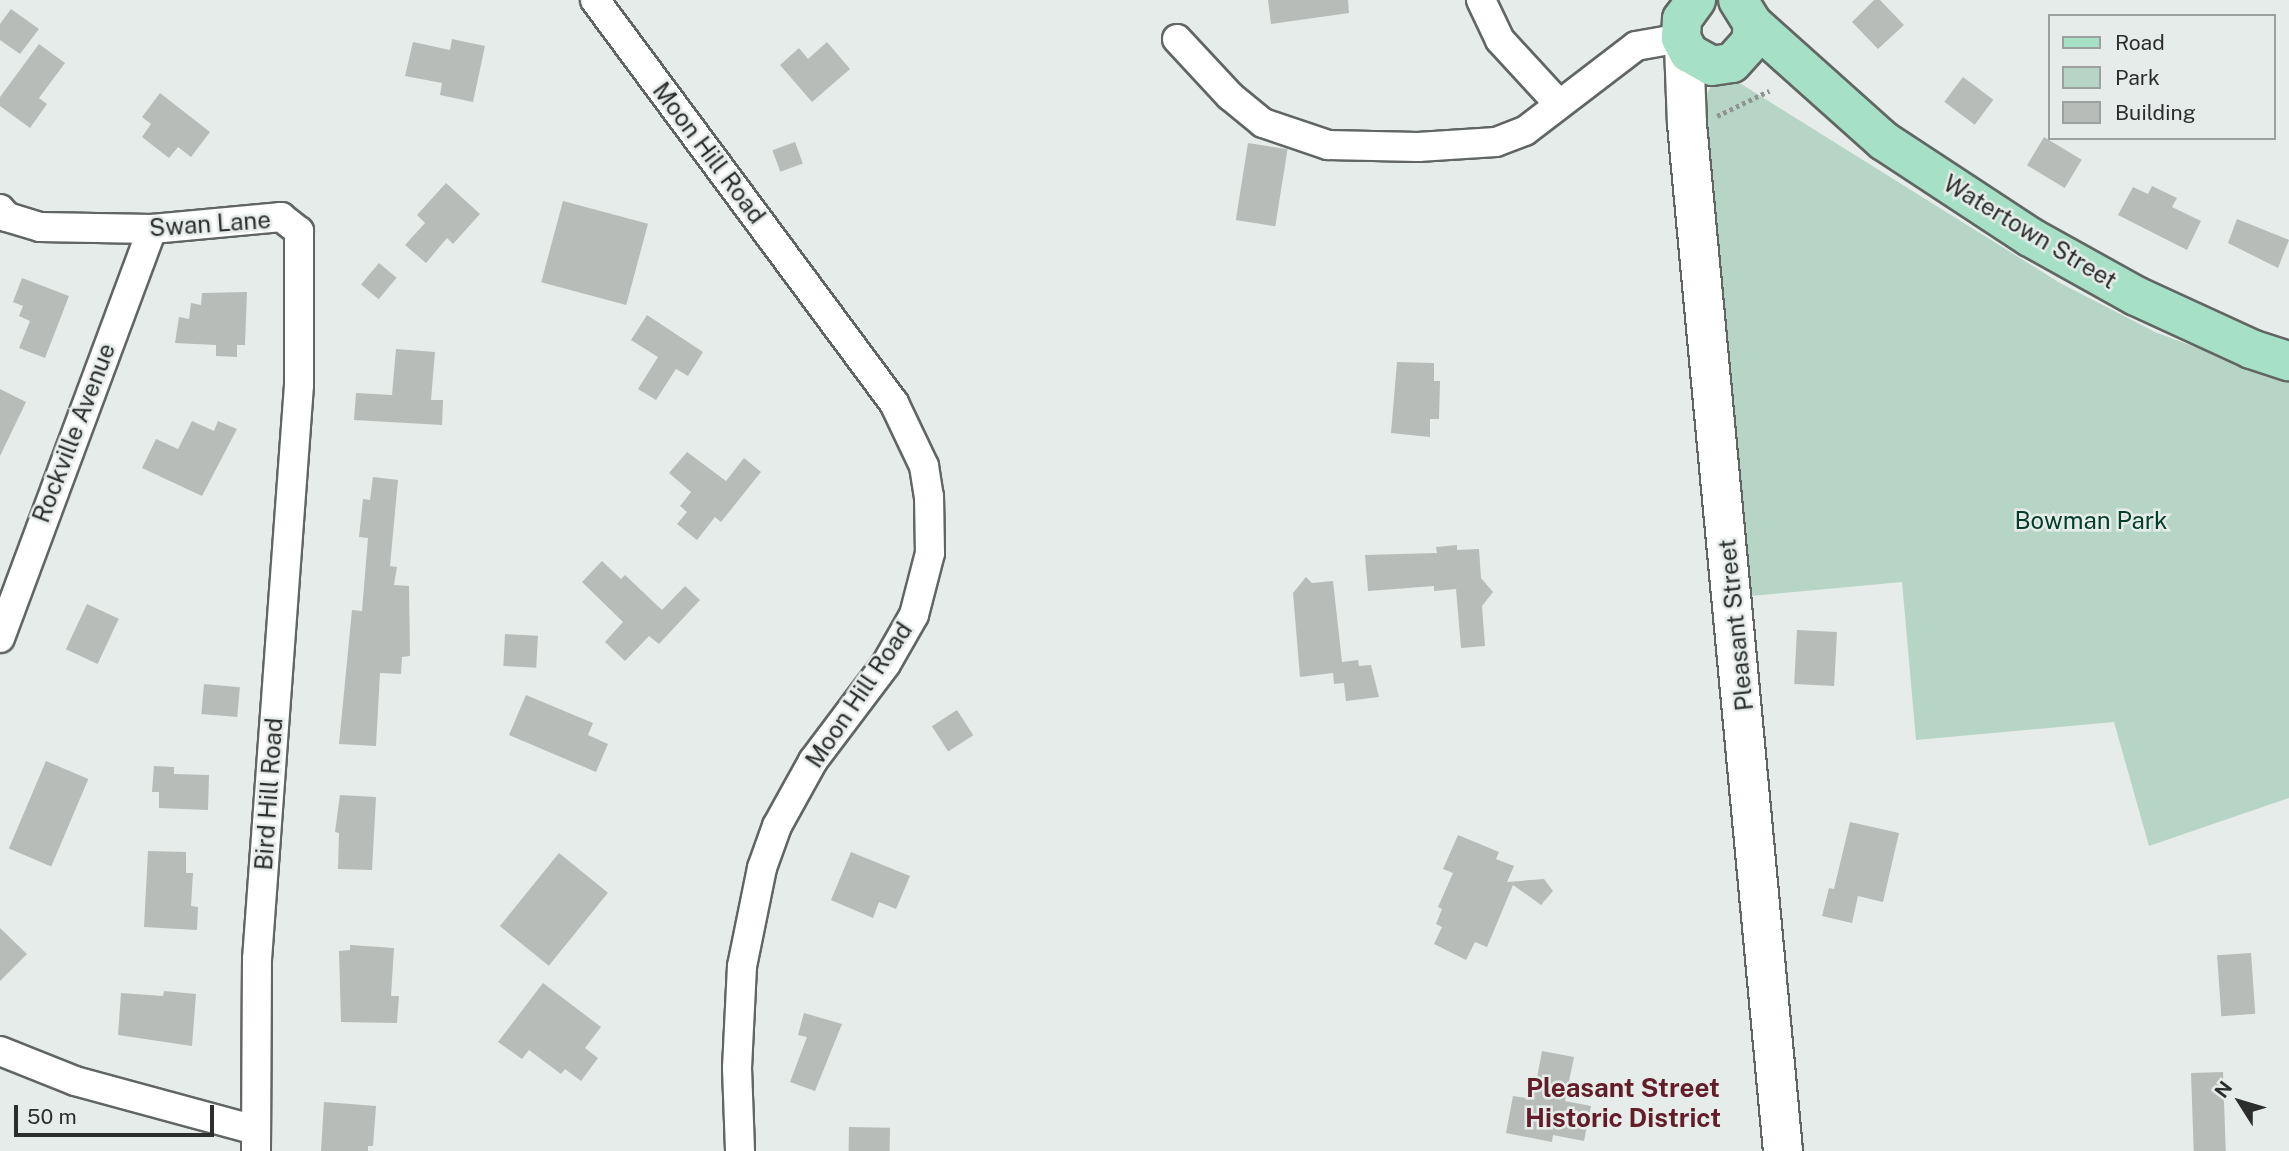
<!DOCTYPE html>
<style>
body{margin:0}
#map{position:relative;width:2289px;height:1151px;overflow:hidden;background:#e6ece9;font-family:"Public Sans",sans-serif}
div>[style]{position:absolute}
.green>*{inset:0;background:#b7d5c6}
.building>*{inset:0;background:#b7bcb9;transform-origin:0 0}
.path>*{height:4.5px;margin-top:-2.25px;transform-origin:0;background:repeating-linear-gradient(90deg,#909492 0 3.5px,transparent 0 7px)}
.roads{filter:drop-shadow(2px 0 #616664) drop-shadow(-2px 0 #616664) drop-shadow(0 2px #616664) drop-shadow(0 -2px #616664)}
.street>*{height:28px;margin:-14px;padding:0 14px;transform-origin:14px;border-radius:14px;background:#fff}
.secondary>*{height:38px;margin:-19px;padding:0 19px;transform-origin:19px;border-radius:19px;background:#fff}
.primary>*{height:38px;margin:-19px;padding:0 19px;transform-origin:19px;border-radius:19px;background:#a6e0c7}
span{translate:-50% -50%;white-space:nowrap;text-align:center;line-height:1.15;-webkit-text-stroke:5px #e6ece9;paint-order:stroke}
.street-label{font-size:24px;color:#2c2e2d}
.park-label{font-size:24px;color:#023e29}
.neighbourhood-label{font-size:26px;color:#621d29;font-weight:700}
.legend{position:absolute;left:2048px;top:14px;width:228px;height:126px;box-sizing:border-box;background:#e6ece9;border:2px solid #9ca09e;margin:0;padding:9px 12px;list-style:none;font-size:21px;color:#2c2e2d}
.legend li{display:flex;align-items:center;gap:14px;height:35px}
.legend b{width:35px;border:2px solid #9ca09e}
.north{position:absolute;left:2205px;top:1067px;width:70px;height:70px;-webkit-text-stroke:5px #e6ece9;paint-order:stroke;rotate:307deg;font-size:19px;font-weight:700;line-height:28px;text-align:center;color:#2c2e2d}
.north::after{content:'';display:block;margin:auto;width:24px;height:32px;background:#2c2e2d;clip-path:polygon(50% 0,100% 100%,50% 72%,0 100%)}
.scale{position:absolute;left:14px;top:1105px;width:200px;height:32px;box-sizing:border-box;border:4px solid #2c2e2d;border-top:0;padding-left:9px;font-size:21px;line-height:24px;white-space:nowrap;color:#2c2e2d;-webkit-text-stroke:5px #e6ece9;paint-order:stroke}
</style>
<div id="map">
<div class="green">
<i style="clip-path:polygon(1730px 77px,2060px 283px,2155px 332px,2289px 382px,2289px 798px,2149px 846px,2114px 722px,1916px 740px,1902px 582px,1751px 596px,1705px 98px,1713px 82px)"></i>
</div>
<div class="building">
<i style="clip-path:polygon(1268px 0,1348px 0,1349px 13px,1271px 24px)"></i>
<i style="clip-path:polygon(1874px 0,1880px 0,1904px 25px,1878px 49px,1852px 22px)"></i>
<i style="clip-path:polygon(11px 9px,39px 29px,20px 54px,0 40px,0 24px)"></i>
<i style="clip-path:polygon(452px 39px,485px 46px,473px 102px,440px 95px,442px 83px,405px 76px,413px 42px,450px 50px)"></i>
<i style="clip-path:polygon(827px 42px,850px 69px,812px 102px,780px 65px,799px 48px,808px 59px)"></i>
<i style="clip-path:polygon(39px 44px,65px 63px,39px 98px,47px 104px,30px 128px,0 106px,0 97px)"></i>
<i style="left:1963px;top:77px;width:38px;height:31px;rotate:37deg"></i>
<i style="clip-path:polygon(160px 93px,210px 132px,191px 157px,178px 147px,169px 158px,142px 137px,151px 124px,142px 117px)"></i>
<i style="left:2044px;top:137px;width:44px;height:33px;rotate:31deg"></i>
<i style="left:795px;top:142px;width:23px;height:24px;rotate:70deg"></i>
<i style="left:1248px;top:143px;width:40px;height:78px;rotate:9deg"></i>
<i style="clip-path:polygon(446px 183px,480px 214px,453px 244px,447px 238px,426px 263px,405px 245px,425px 223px,417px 215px)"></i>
<i style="clip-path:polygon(2152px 186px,2177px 198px,2172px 207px,2201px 221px,2187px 250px,2118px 215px,2133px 187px,2148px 194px)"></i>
<i style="left:563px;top:201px;width:88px;height:84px;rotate:15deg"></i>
<i style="clip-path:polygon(2237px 219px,2289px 240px,2278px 268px,2228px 243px)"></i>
<i style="left:379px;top:263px;width:23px;height:28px;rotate:40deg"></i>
<i style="clip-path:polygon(22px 278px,69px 296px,45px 358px,19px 348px,30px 321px,19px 316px,23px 306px,13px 302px)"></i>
<i style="clip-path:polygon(247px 292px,245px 345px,237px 345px,237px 357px,216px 356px,216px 345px,175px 343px,179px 317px,189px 319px,191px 303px,201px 305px,202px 293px)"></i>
<i style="clip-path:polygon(647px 315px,703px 352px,688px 376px,676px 369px,656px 400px,638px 389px,658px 357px,631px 340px)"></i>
<i style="clip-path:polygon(396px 349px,435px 352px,431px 400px,443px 400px,442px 425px,354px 420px,356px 393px,392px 395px)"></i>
<i style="clip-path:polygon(1397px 362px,1434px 363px,1434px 381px,1440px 381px,1439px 419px,1430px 419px,1430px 437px,1391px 433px)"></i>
<i style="clip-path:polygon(0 389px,26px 402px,0 456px)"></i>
<i style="clip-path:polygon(192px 421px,214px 431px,218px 421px,237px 429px,202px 496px,142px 468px,156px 439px,178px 449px)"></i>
<i style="clip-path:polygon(687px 452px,726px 481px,744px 458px,761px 472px,721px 522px,715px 517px,697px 540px,677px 524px,687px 512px,680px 506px,691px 492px,669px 473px)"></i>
<i style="clip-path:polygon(373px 477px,398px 480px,390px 566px,397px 567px,394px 585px,409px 586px,410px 656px,402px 657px,401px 674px,380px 673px,376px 746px,339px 744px,352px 610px,362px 611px,368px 538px,359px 537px,363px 499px,370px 500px)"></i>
<i style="clip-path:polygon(1457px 545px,1457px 550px,1479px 549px,1481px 578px,1493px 592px,1482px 606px,1485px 646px,1461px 648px,1456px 589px,1434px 591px,1434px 586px,1368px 591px,1365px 555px,1437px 553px,1436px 547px)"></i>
<i style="clip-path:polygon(602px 561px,621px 579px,625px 575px,662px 610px,685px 586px,700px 600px,659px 644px,649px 636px,625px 661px,605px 642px,623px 622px,582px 582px)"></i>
<i style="clip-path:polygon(1306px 577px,1312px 583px,1333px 581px,1342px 662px,1358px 660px,1359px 666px,1371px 665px,1379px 697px,1346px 701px,1344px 683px,1334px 684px,1333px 673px,1300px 677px,1293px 593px)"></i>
<i style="left:87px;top:604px;width:35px;height:50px;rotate:25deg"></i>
<i style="left:1797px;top:630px;width:40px;height:54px;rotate:3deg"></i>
<i style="left:505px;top:634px;width:33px;height:32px;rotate:3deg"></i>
<i style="left:204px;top:684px;width:36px;height:30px;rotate:5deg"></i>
<i style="clip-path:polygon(526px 695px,593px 723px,588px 735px,608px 744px,596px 772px,509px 735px)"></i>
<i style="left:957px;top:710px;width:30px;height:30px;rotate:57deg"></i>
<i style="left:46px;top:761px;width:46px;height:95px;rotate:23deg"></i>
<i style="clip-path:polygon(154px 766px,174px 767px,174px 774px,209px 775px,208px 810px,159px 808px,159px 792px,152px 792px)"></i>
<i style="clip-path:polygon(340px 795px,376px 797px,372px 870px,338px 869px,339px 833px,335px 832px)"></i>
<i style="clip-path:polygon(1850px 822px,1899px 833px,1883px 902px,1858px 896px,1852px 923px,1822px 916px,1829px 888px,1834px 889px)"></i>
<i style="clip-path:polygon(1458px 835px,1499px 852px,1496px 859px,1514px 866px,1507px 882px,1544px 879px,1553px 891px,1541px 905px,1513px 885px,1487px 947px,1475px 942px,1466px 960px,1434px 944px,1442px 927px,1436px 924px,1442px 909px,1438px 907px,1453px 873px,1443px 869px)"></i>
<i style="clip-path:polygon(148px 851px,186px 852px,186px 873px,193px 873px,191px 906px,198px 907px,197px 930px,144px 927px)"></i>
<i style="clip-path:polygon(851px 852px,910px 876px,896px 909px,879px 902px,873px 918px,831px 900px)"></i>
<i style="left:559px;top:853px;width:63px;height:94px;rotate:39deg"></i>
<i style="clip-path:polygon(0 928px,27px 954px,0 981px)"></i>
<i style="clip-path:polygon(350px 945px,394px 948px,391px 996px,399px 996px,397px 1023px,341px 1022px,339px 951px,350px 950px)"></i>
<i style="left:2251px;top:953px;width:61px;height:34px;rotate:86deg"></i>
<i style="clip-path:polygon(543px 983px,601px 1027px,585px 1048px,598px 1058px,581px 1081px,565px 1069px,561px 1074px,529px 1050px,522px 1059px,498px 1042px)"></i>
<i style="clip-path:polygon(164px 991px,196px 994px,192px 1046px,118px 1035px,121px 993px,163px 996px)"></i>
<i style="clip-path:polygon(804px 1013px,842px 1024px,815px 1091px,790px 1082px,807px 1037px,798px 1035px)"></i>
<i style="clip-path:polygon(1542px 1051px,1574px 1057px,1565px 1101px,1591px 1106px,1584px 1141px,1553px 1135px,1552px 1142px,1506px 1133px,1513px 1096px,1533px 1099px)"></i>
<i style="left:2223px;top:1072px;width:79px;height:32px;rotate:88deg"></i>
<i style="clip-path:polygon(324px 1102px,376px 1106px,373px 1146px,368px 1146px,368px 1151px,321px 1151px)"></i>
<i style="left:849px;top:1127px;width:41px;height:24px;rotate:1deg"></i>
</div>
<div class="path">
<i style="left:1717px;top:116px;width:58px;rotate:-25.7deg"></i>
</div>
<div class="roads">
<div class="street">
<i style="left:595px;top:0;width:502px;rotate:53.43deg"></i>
<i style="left:894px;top:403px;width:70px;rotate:64.5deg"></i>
<i style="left:924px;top:466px;width:30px;rotate:81deg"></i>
<i style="left:929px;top:496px;width:57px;rotate:89deg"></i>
<i style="left:930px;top:553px;width:64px;rotate:104.5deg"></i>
<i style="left:914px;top:615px;width:56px;rotate:119.7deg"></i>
<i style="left:886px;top:664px;width:121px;rotate:127deg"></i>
<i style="left:813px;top:761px;width:74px;rotate:119deg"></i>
<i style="left:777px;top:826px;width:45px;rotate:109.7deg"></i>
<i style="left:762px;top:868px;width:100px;rotate:101.5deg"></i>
<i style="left:742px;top:966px;width:102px;rotate:92.8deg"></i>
<i style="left:737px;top:1068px;width:83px;rotate:87.9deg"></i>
<i style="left:1481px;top:0;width:44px;rotate:64.6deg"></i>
<i style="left:1500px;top:40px;width:84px;rotate:47.4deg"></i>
<i style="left:1177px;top:39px;width:78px;rotate:47.1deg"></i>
<i style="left:1230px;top:96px;width:43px;rotate:39.3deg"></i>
<i style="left:1263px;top:123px;width:69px;rotate:18.7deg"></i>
<i style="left:1328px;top:145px;width:90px;rotate:1.3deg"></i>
<i style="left:1418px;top:147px;width:78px;rotate:-3.7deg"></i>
<i style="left:1496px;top:142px;width:31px;rotate:-21deg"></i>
<i style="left:1525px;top:131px;width:140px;rotate:-37.4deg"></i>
<i style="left:1636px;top:46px;width:46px;rotate:-10.1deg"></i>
<i style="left:0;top:209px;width:11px;rotate:49deg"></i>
<i style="left:7px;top:217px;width:34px;rotate:17deg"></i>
<i style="left:40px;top:227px;width:112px;rotate:1deg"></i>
<i style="left:152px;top:229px;width:130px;rotate:-5.3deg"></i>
<i style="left:281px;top:217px;width:23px;rotate:38deg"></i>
<i style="left:299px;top:231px;width:154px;rotate:90deg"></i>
<i style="left:299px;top:385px;width:576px;rotate:94.18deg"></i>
<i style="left:257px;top:959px;width:192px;rotate:90.3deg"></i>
<i style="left:0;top:638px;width:436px;rotate:-69.6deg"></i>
<i style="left:0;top:1051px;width:81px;rotate:21.8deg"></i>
<i style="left:75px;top:1081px;width:187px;rotate:15.2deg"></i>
</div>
<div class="secondary">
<i style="left:1684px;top:46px;width:78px;rotate:87.8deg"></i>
<i style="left:1687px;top:124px;width:1031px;rotate:84.66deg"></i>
</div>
<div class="primary">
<i style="left:1696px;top:0;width:24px;rotate:126deg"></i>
<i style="left:1682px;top:19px;width:19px;rotate:93deg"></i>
<i style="left:1681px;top:38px;width:17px;rotate:62deg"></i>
<i style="left:1689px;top:53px;width:26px;rotate:29deg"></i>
<i style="left:1712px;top:66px;width:20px;rotate:-9deg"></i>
<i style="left:1732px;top:63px;width:28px;rotate:-48deg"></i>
<i style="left:1751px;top:42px;width:18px;rotate:-84deg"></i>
<i style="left:1753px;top:24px;width:28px;rotate:-122deg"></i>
<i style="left:1753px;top:24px;width:176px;rotate:41.8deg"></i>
<i style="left:1884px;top:141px;width:175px;rotate:33.3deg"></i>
<i style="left:2030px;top:237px;width:121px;rotate:29.1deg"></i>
<i style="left:2136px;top:296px;width:127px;rotate:24.7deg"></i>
<i style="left:2251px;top:349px;width:40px;rotate:18deg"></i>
</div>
</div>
<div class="street-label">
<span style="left:709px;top:153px;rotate:53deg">Moon Hill Road</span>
<span style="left:210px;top:224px;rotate:-4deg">Swan Lane</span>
<span style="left:2030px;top:232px;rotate:31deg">Watertown Street</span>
<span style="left:74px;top:433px;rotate:-69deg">Rockville Avenue</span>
<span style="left:1736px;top:625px;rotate:-96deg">Pleasant Street</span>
<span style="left:859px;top:695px;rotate:-56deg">Moon Hill Road</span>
<span style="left:269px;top:794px;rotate:-86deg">Bird Hill Road</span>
</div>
<div class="park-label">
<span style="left:2091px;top:521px">Bowman Park</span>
</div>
<div class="neighbourhood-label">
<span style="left:1623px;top:1103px">Pleasant Street<br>Historic District</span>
</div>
<ul class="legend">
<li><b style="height:9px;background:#a6e0c7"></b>Road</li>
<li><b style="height:19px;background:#b7d5c6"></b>Park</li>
<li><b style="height:19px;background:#b7bcb9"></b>Building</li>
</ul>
<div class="north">N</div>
<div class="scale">50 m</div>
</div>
